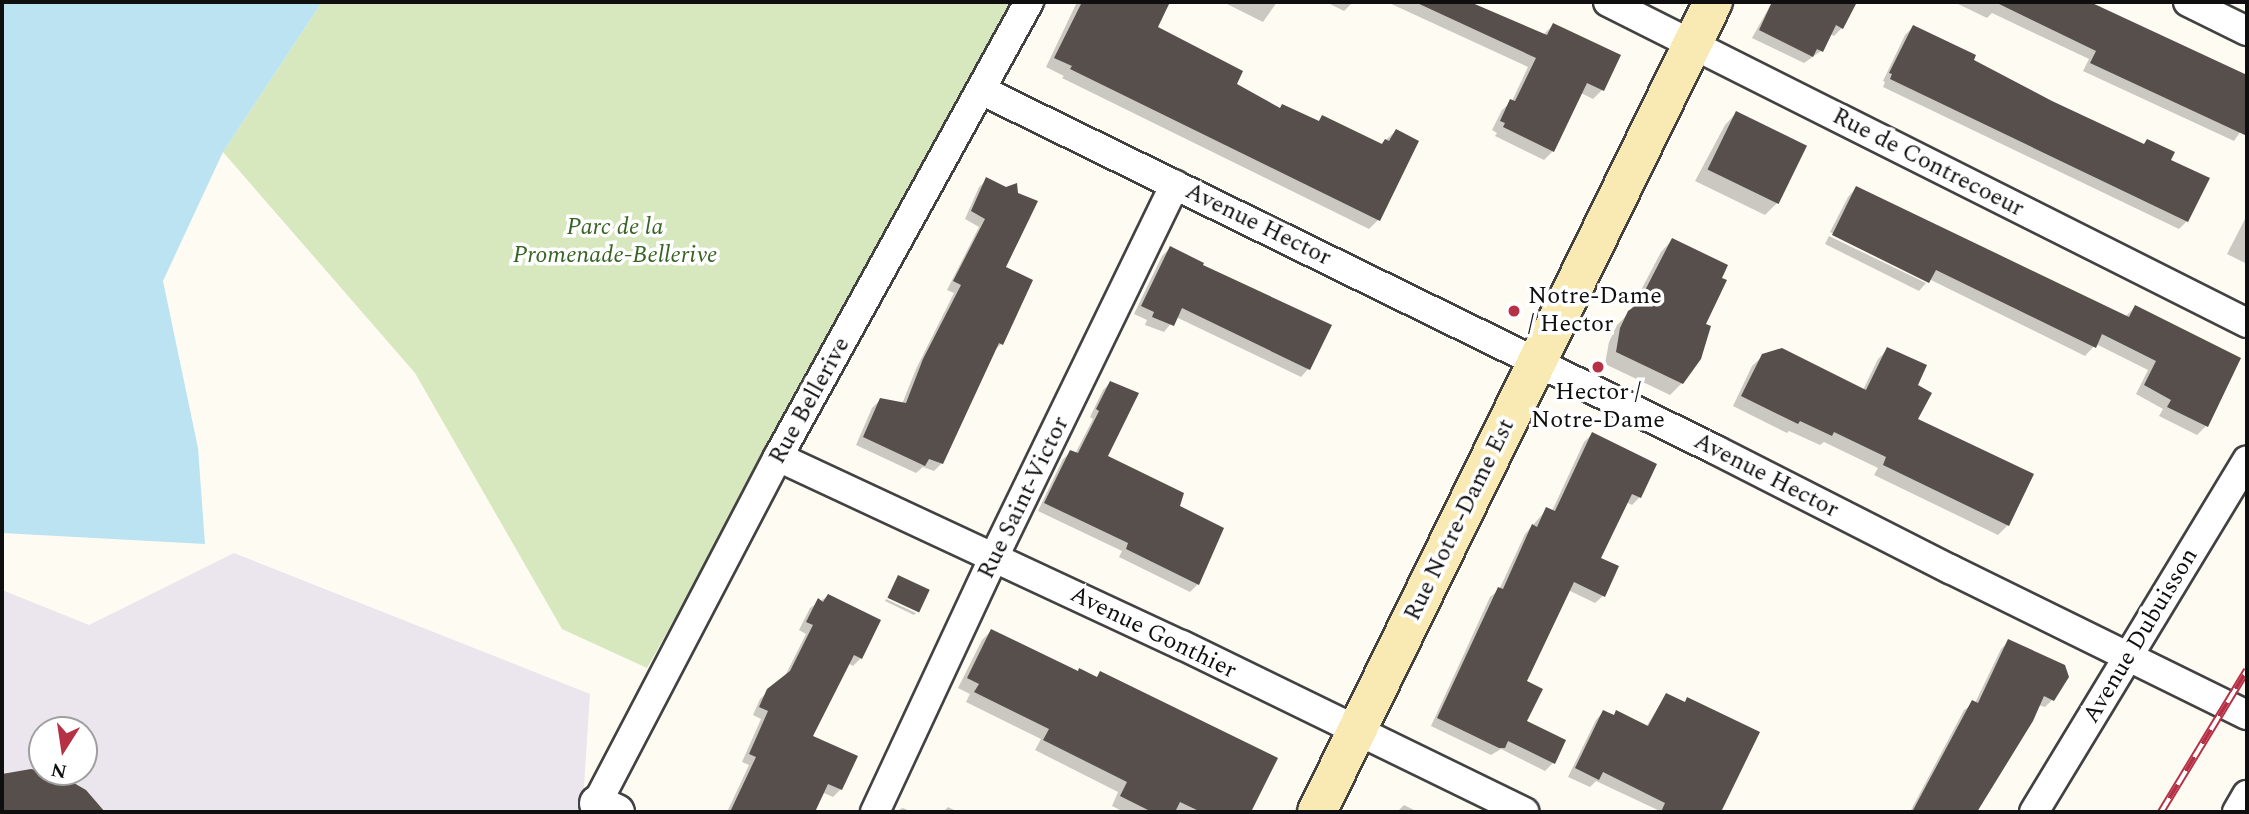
<!DOCTYPE html>
<style>
body{margin:0}
#map{position:relative;width:2249px;height:814px;overflow:hidden;background:#fefbf3;font-family:Spectral,serif}
div>[style]{position:absolute}
.industrial>*{inset:0;background:#ebe5ed}
.green>*{inset:0;background:#d7e7be}
.water>*{inset:0;background:#bbe3f2}
.shadow>*{inset:0;background:#0003}
.building>*{inset:0;background:#574f4c;transform-origin:0 0}
.roads{filter:drop-shadow(2px 0 #424242) drop-shadow(-2px 0 #424242) drop-shadow(0 2px #424242) drop-shadow(0 -2px #424242)}
.minor>*{height:28px;margin:-14px;padding:0 14px;transform-origin:14px;border-radius:14px;background:#fff}
.tertiary>*{height:35px;margin:-17.5px;padding:0 17.5px;transform-origin:17.5px;border-radius:17.5px;background:#fff}
.secondary>*{height:38px;margin:-19px;padding:0 19px;transform-origin:19px;border-radius:19px;background:#f9eab3}
.rail>*{height:8px;margin-top:-4px;transform-origin:0;background:repeating-linear-gradient(90deg,#fff 0 16px,#b63145 0 32px);box-sizing:border-box;border-block:2px solid #b63145}
.dots>*{width:19px;height:19px;translate:-50% -50%;box-sizing:border-box;border:4px solid #fff;border-radius:50%}
span{translate:-50% -50%;white-space:nowrap;text-align:center;line-height:1.15;-webkit-text-stroke:7px #fff;paint-order:stroke}
.street-label{font-size:24px;color:#0f0f0f}
.park-label{font-size:24px;color:#376324;font-style:italic}
.poi-label{font-size:24px;color:#0f0f0f}
.left{translate:0 -50%;text-align:left}
.frame{position:absolute;inset:0;border:4px solid #0f0f0f;pointer-events:none}
.north{position:absolute;left:28px;top:716px;width:70px;height:70px;box-sizing:border-box;background:#fff;border:2px solid #9f9f9f;border-radius:50%;rotate:192deg;font-size:19px;font-weight:700;line-height:28px;text-align:center;color:#0f0f0f}
.north::after{content:'';display:block;margin:auto;width:24px;height:32px;background:#b63145;clip-path:polygon(50% 0,100% 100%,50% 72%,0 100%)}
</style>
<div id="map">
<div class="industrial">
<i style="clip-path:polygon(evenodd,234px 553px,590px 694px,583px 800px,578px 812px,2px 812px,2px 590px,89px 625px,234px 553px,42px 730px,84px 730px,84px 772px,42px 772px,42px 730px)"></i>
</div>
<div class="green">
<i style="clip-path:polygon(322px 2px,1020px 2px,647px 668px,562px 629px,415px 373px,223px 152px)"></i>
</div>
<div class="water">
<i style="clip-path:polygon(2px 2px,322px 2px,223px 152px,163px 281px,198px 448px,205px 544px,2px 533px)"></i>
</div>
<div class="shadow">
<i style="clip-path:polygon(1077px 2px,1168px 2px,1155px 28px,1234px 84px,1279px 109px,1317px 123px,1322px 117px,1380px 145px,1396px 131px,1417px 142px,1378px 220px,1369px 229px,1062px 78px,1064px 76px,1046px 67px)"></i>
<i style="clip-path:polygon(1223px 2px,1277px 2px,1263px 22px)"></i>
<i style="clip-path:polygon(1326px 2px,1353px 2px,1344px 11px)"></i>
<i style="clip-path:polygon(1387px 2px,1467px 2px,1543px 35px,1553px 25px,1618px 56px,1602px 90px,1593px 99px,1581px 93px,1553px 151px,1544px 160px,1495px 136px,1497px 133px,1492px 130px,1502px 110px,1512px 101px,1528px 67px)"></i>
<i style="clip-path:polygon(1772px 2px,1789px 5px,1791px 2px,1855px 2px,1842px 28px,1834px 36px,1830px 34px,1821px 51px,1804px 63px,1752px 38px)"></i>
<i style="clip-path:polygon(1954px 2px,2088px 2px,2247px 78px,2247px 122px,2234px 141px,2083px 71px,2089px 59px,1992px 13px,1987px 18px)"></i>
<i style="clip-path:polygon(1913px 27px,1971px 60px,2169px 161px,2187px 221px,2179px 229px,1883px 87px,1885px 82px,1883px 81px,1905px 35px)"></i>
<i style="clip-path:polygon(1736px 113px,1777px 203px,1765px 215px,1695px 181px,1725px 125px)"></i>
<i style="clip-path:polygon(987px 180px,1004px 267px,1001px 344px,993px 352px,942px 463px,934px 471px,923px 467px,916px 473px,856px 445px,872px 408px,880px 400px,902px 404px,916px 369px,954px 293px,947px 290px,979px 227px,965px 219px,979px 187px)"></i>
<i style="clip-path:polygon(1856px 188px,2125px 317px,2135px 307px,2206px 426px,2197px 435px,2159px 416px,2163px 409px,2136px 394px,2148px 370px,2096px 344px,2085px 356px,1929px 279px,1927px 283px,1927px 280px,1830px 232px,1848px 197px)"></i>
<i style="clip-path:polygon(2247px 215px,2247px 264px,2227px 254px)"></i>
<i style="clip-path:polygon(1829px 236px,1926px 283px,1919px 291px,1825px 244px)"></i>
<i style="clip-path:polygon(1672px 240px,1703px 325px,1682px 383px,1670px 395px,1605px 364px,1609px 342px,1617px 325px,1629px 313px,1661px 252px)"></i>
<i style="clip-path:polygon(1170px 248px,1200px 266px,1308px 369px,1301px 377px,1176px 317px,1164px 332px,1145px 325px,1147px 320px,1134px 314px,1162px 256px)"></i>
<i style="clip-path:polygon(1888px 349px,1916px 386px,1916px 420px,2008px 525px,1998px 535px,1874px 475px,1878px 468px,1824px 442px,1820px 445px,1789px 431px,1787px 433px,1733px 406px,1752px 366px,1763px 356px,1863px 390px,1878px 359px)"></i>
<i style="clip-path:polygon(1110px 383px,1106px 457px,1178px 507px,1221px 529px,1198px 584px,1190px 592px,1119px 557px,1122px 551px,1038px 511px,1063px 459px,1071px 452px,1075px 454px,1093px 419px,1090px 417px,1103px 390px)"></i>
<i style="clip-path:polygon(1592px 434px,1640px 497px,1632px 505px,1626px 502px,1598px 559px,1603px 596px,1595px 603px,1568px 590px,1525px 682px,1525px 722px,1553px 763px,1545px 771px,1501px 749px,1491px 755px,1431px 726px,1490px 597px,1499px 590px,1525px 534px,1547px 509px,1552px 511px,1584px 442px)"></i>
<i style="clip-path:polygon(828px 596px,861px 658px,853px 666px,848px 663px,811px 737px,841px 789px,833px 797px,824px 793px,814px 812px,727px 812px,749px 765px,742px 762px,761px 719px,753px 715px,760px 699px,784px 678px,806px 634px,799px 630px,810px 608px)"></i>
<i style="clip-path:polygon(886px 599px,916px 613px,914px 615px,885px 601px)"></i>
<i style="clip-path:polygon(991px 631px,1077px 672px,1276px 758px,1249px 812px,1124px 812px,1112px 806px,1118px 792px,1035px 750px,1041px 739px,966px 702px,970px 694px,958px 688px,982px 640px)"></i>
<i style="clip-path:polygon(2009px 641px,2053px 699px,2045px 707px,2038px 705px,1975px 812px,1910px 812px,1964px 710px,1975px 703px,2001px 649px)"></i>
<i style="clip-path:polygon(1666px 695px,1684px 703px,1688px 699px,1758px 733px,1719px 812px,1662px 812px,1596px 781px,1590px 787px,1568px 777px,1596px 720px,1603px 712px,1612px 717px,1616px 713px,1646px 727px)"></i>
<i style="clip-path:polygon(2px 775px,85px 791px,103px 812px,2px 812px)"></i>
<i style="clip-path:polygon(1404px 805px,1418px 812px,1397px 812px)"></i>
<i style="clip-path:polygon(948px 807px,958px 812px,943px 812px)"></i>
<i style="clip-path:polygon(903px 808px,912px 812px,894px 812px)"></i>
</div>
<div class="building">
<i style="clip-path:polygon(1082px 2px,1170px 2px,1158px 27px,1243px 71px,1237px 84px,1280px 108px,1282px 104px,1319px 121px,1322px 115px,1382px 144px,1385px 139px,1389px 141px,1396px 129px,1419px 141px,1380px 221px,1070px 69px,1072px 66px,1054px 58px)"></i>
<i style="clip-path:polygon(1415px 2px,1470px 2px,1547px 35px,1553px 23px,1621px 55px,1604px 91px,1587px 83px,1554px 152px,1503px 127px,1505px 123px,1500px 121px,1510px 99px,1515px 101px,1536px 58px)"></i>
<i style="clip-path:polygon(1772px 2px,1857px 2px,1843px 29px,1836px 25px,1823px 52px,1817px 49px,1813px 57px,1759px 30px)"></i>
<i style="clip-path:polygon(1995px 2px,2090px 2px,2247px 75px,2247px 136px,2090px 63px,2096px 51px)"></i>
<i style="clip-path:polygon(1913px 25px,1976px 55px,1974px 60px,2052px 101px,2144px 144px,2147px 139px,2175px 152px,2171px 160px,2210px 178px,2188px 222px,1890px 79px,1892px 74px,1889px 73px)"></i>
<i style="left:1736px;top:111px;width:79px;height:65px;rotate:26deg"></i>
<i style="clip-path:polygon(986px 177px,1006px 187px,1017px 183px,1018px 193px,1038px 201px,1006px 267px,1033px 280px,1003px 345px,999px 343px,943px 464px,929px 459px,925px 466px,863px 437px,880px 398px,906px 403px,923px 359px,961px 285px,953px 281px,985px 219px,971px 211px)"></i>
<i style="clip-path:polygon(1856px 186px,2129px 317px,2135px 305px,2241px 358px,2208px 427px,2167px 407px,2171px 400px,2144px 385px,2156px 361px,2102px 334px,2096px 348px,1936px 270px,1929px 283px,1832px 235px)"></i>
<i style="clip-path:polygon(1672px 238px,1728px 265px,1722px 278px,1727px 280px,1706px 324px,1711px 326px,1701px 359px,1683px 384px,1616px 352px,1620px 328px,1628px 311px,1638px 304px)"></i>
<i style="clip-path:polygon(1170px 246px,1204px 263px,1203px 265px,1332px 325px,1310px 370px,1182px 308px,1174px 326px,1152px 317px,1154px 312px,1141px 306px)"></i>
<i style="clip-path:polygon(1887px 347px,1927px 365px,1918px 385px,1932px 393px,1918px 419px,2034px 474px,2009px 526px,1883px 465px,1886px 457px,1834px 432px,1832px 436px,1800px 421px,1798px 424px,1741px 396px,1762px 354px,1782px 348px,1866px 390px)"></i>
<i style="clip-path:polygon(1110px 381px,1139px 393px,1108px 456px,1184px 493px,1180px 506px,1224px 528px,1199px 585px,1126px 549px,1128px 543px,1044px 503px,1070px 450px,1078px 453px,1099px 411px,1096px 409px)"></i>
<i style="clip-path:polygon(1592px 432px,1657px 464px,1641px 498px,1632px 494px,1601px 558px,1619px 566px,1605px 597px,1574px 582px,1527px 681px,1543px 689px,1527px 721px,1566px 740px,1555px 764px,1508px 741px,1505px 748px,1499px 748px,1437px 718px,1498px 587px,1503px 589px,1532px 524px,1537px 527px,1546px 507px,1555px 511px)"></i>
<i style="left:898px;top:575px;width:35px;height:25px;rotate:25deg"></i>
<i style="clip-path:polygon(828px 594px,881px 620px,862px 659px,854px 655px,813px 736px,858px 756px,842px 790px,828px 784px,815px 812px,730px 812px,756px 757px,749px 754px,768px 711px,759px 707px,767px 689px,790px 671px,813px 625px,806px 622px,818px 598px,823px 602px)"></i>
<i style="clip-path:polygon(991px 629px,1078px 671px,1079px 668px,1097px 677px,1100px 671px,1278px 758px,1251px 812px,1201px 812px,1180px 802px,1175px 812px,1152px 812px,1120px 796px,1127px 782px,1043px 740px,1049px 729px,974px 692px,979px 684px,967px 678px)"></i>
<i style="clip-path:polygon(2008px 639px,2065px 665px,2069px 677px,2054px 701px,2044px 696px,2033px 721px,1977px 812px,1912px 812px,1972px 700px,1978px 703px)"></i>
<i style="clip-path:polygon(1666px 693px,1685px 702px,1687px 697px,1760px 732px,1721px 812px,1661px 812px,1665px 803px,1603px 772px,1599px 780px,1575px 768px,1603px 710px,1614px 715px,1616px 710px,1648px 726px)"></i>
<i style="clip-path:polygon(31px 769px,60px 775px,86px 790px,105px 812px,2px 812px,2px 774px)"></i>
</div>
<div class="roads">
<div class="minor">
<i style="left:1608px;top:2px;width:715px;rotate:26.67deg"></i>
<i style="left:2188px;top:2px;width:66px;rotate:26.2deg"></i>
<i style="left:983px;top:91px;width:816px;rotate:26.09deg"></i>
<i style="left:1716px;top:450px;width:263px;rotate:27deg"></i>
<i style="left:1950px;top:569px;width:331px;rotate:26.2deg"></i>
<i style="left:778px;top:457px;width:446px;rotate:25deg"></i>
<i style="left:1182px;top:645px;width:381px;rotate:26deg"></i>
<i style="left:597px;top:803px;width:390px;rotate:-62.4deg"></i>
<i style="left:778px;top:457px;width:520px;rotate:-61.12deg"></i>
<i style="left:875px;top:812px;width:281px;rotate:-65deg"></i>
<i style="left:994px;top:557px;width:414px;rotate:-64.1deg"></i>
<i style="left:2034px;top:812px;width:411px;rotate:-58.8deg"></i>
<i style="left:2237px;top:812px;width:20px;rotate:-60deg"></i>
</div>
<div class="tertiary">
<i style="left:597px;top:803px;width:21px;rotate:25deg"></i>
</div>
<div class="secondary">
<i style="left:1317px;top:812px;width:902px;rotate:-63.95deg"></i>
</div>
</div>
<div class="rail">
<i style="left:2161px;top:812px;width:166px;rotate:-58.8deg"></i>
</div>
<div class="dots">
<i style="left:1514px;top:311px;background:#b63145"></i>
<i style="left:1598px;top:367px;background:#b63145"></i>
</div>
<div class="street-label">
<span style="left:1928px;top:163px;rotate:27deg">Rue de Contrecoeur</span>
<span style="left:1258px;top:225px;rotate:26deg">Avenue Hector</span>
<span style="left:810px;top:401px;rotate:-61deg">Rue Bellerive</span>
<span style="left:1766px;top:476px;rotate:27deg">Avenue Hector</span>
<span style="left:1024px;top:498px;rotate:-64deg">Rue Saint-Victor</span>
<span style="left:1460px;top:520px;rotate:-64deg">Rue Notre-Dame Est</span>
<span style="left:1153px;top:633px;rotate:26deg">Avenue Gonthier</span>
<span style="left:2141px;top:636px;rotate:-59deg">Avenue Dubuisson</span>
</div>
<div class="park-label">
<span style="left:615px;top:242px">Parc de la<br>Promenade-Bellerive</span>
</div>
<div class="poi-label">
<span class="left" style="left:1528px;top:311px">Notre-Dame<br>/ Hector</span>
<span style="left:1598px;top:407px">Hector /<br>Notre-Dame</span>
</div>
<div class="frame"></div>
<div class="north">N</div>
</div>
